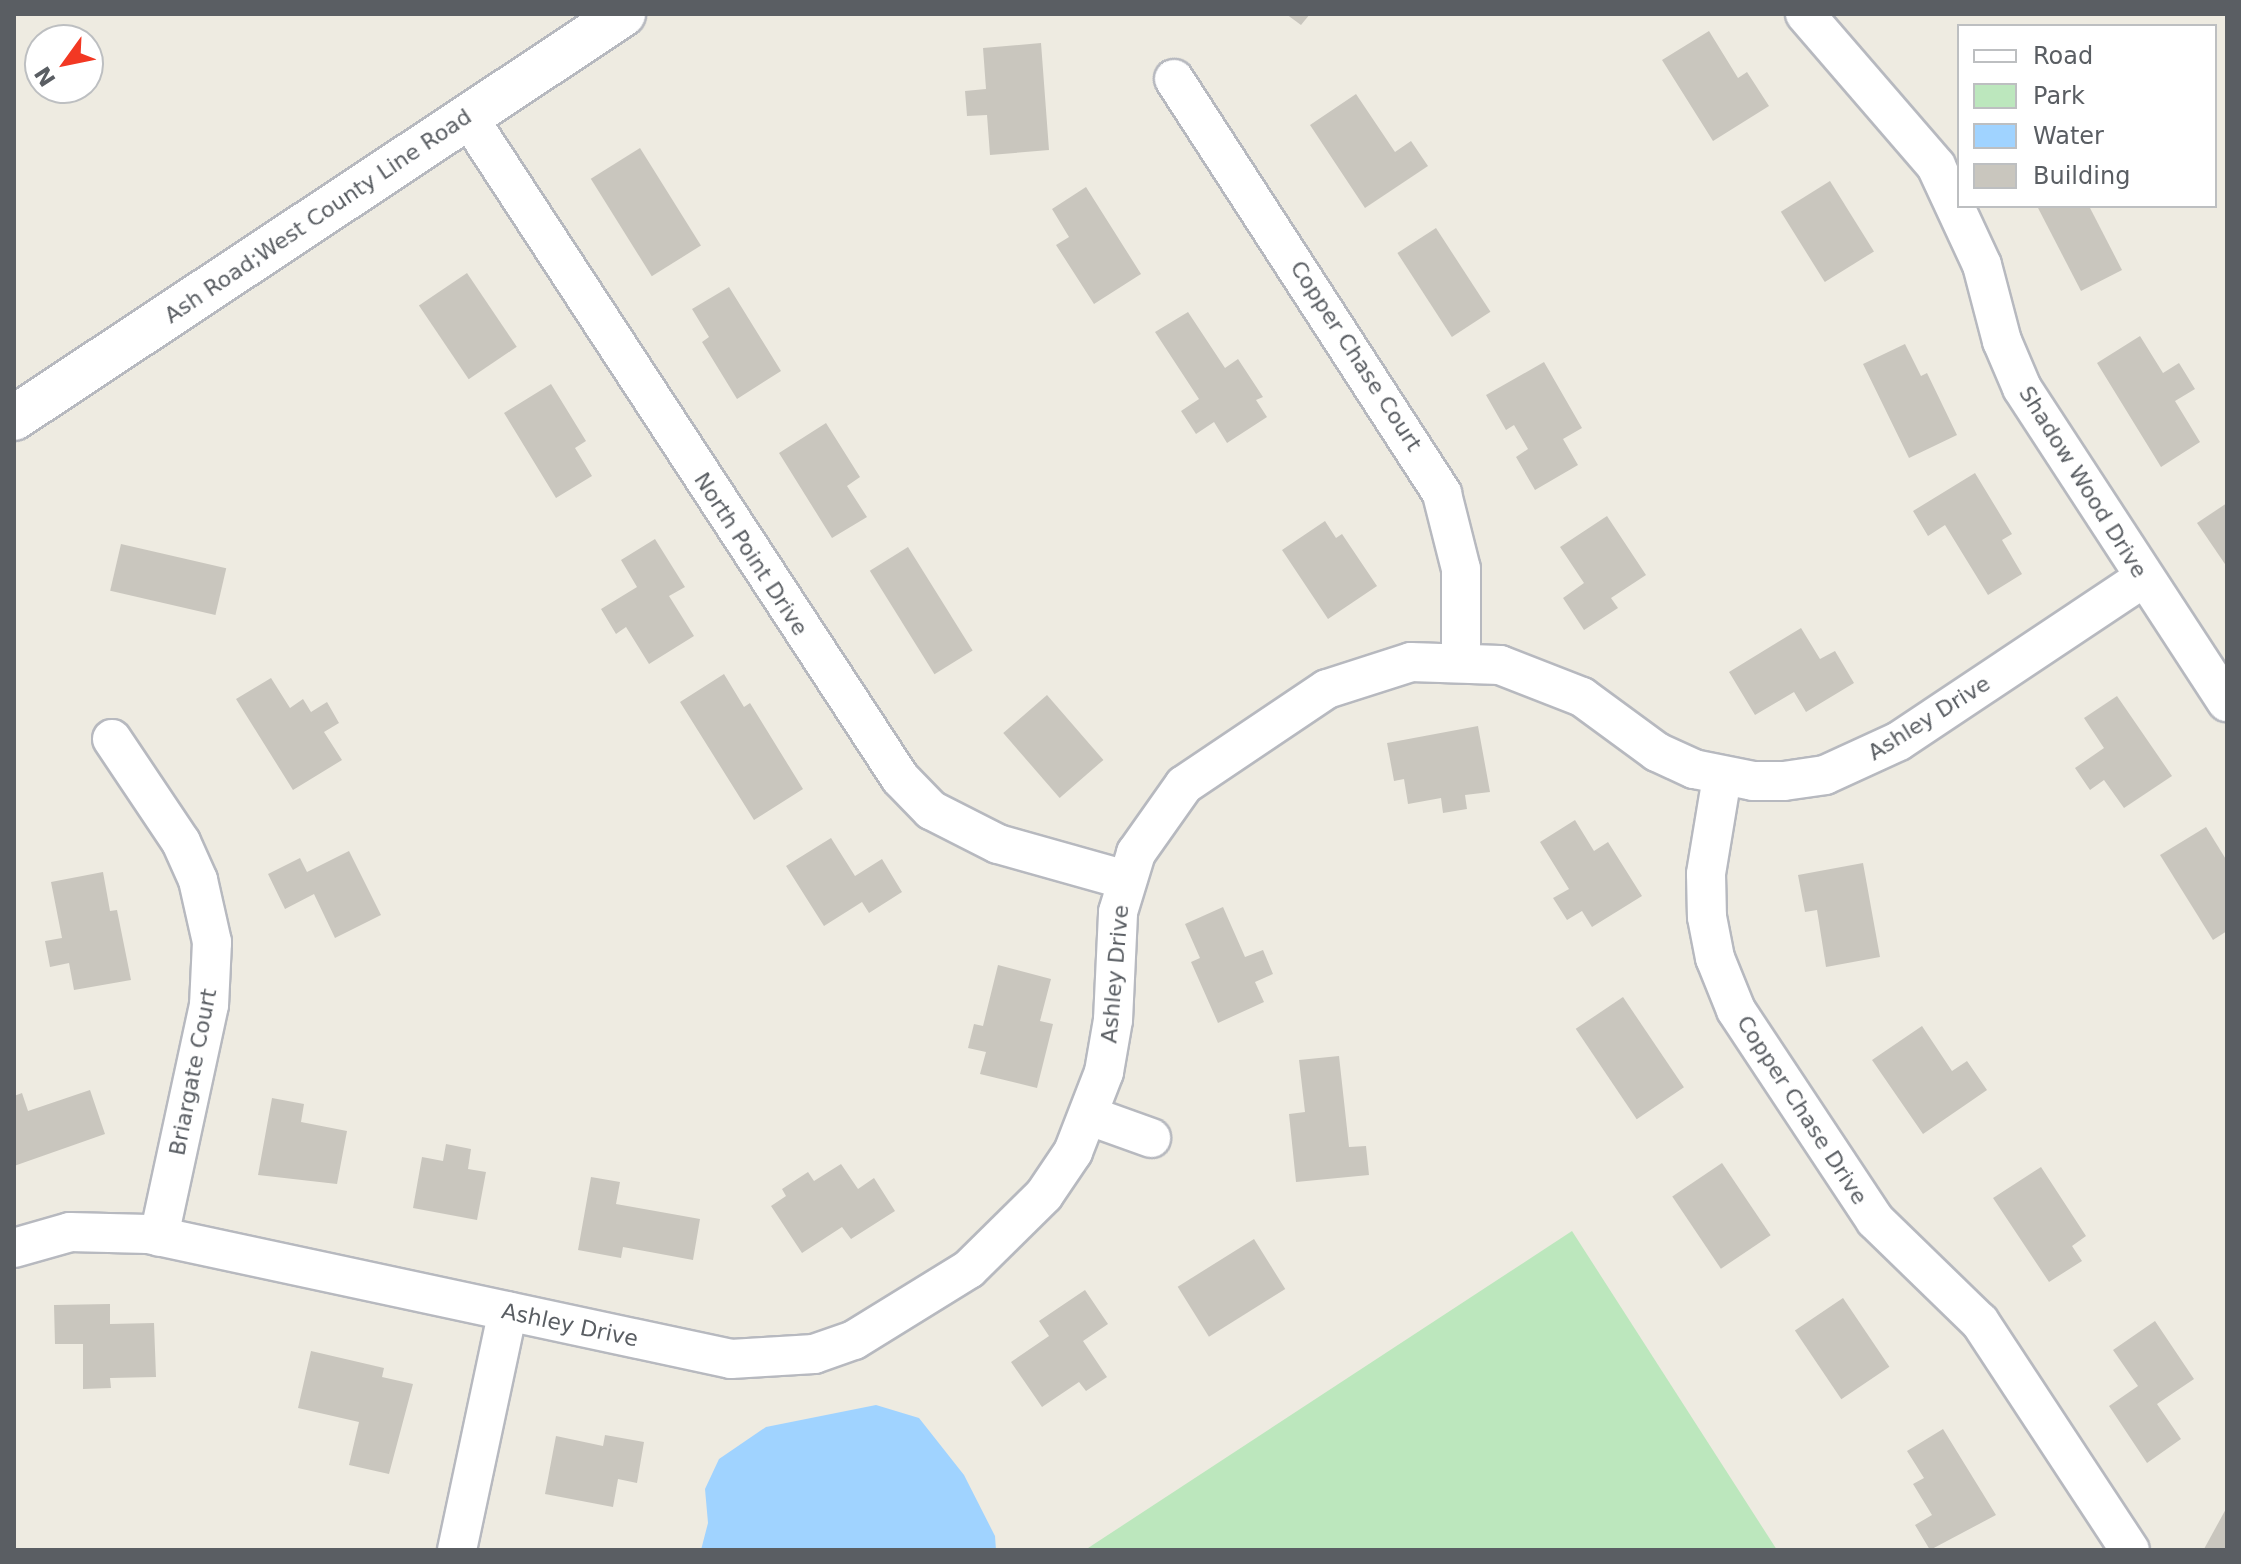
<!DOCTYPE html>
<style>
body{margin:0}
#map{position:relative;width:2241px;height:1564px;overflow:hidden;background:#eeebe1;font-family:"DejaVu Sans",sans-serif}
div>[style]{position:absolute}
.green>*{inset:0;background:#bce7bd}
.water>*{inset:0;background:#a0d3ff}
.building>*{inset:0;background:#c9c6be;transform-origin:0 0}
.roads{filter:drop-shadow(2px 0 #b7b9bf) drop-shadow(-2px 0 #b7b9bf) drop-shadow(0 2px #b7b9bf) drop-shadow(0 -2px #b7b9bf)}
.street>*{height:38px;margin:-19px;padding:0 19px;transform-origin:19px;border-radius:19px;background:#fff}
.secondary>*{height:44px;margin:-22px;padding:0 22px;transform-origin:22px;border-radius:22px;background:#fff}
span{translate:-50% -50%;white-space:nowrap;text-align:center;line-height:1.15;-webkit-text-stroke:8px #fff;paint-order:stroke}
.street-label{font-size:22px;color:#5a5e63}
.frame{position:absolute;inset:0;border:16px solid #5a5e63;pointer-events:none}
.legend{position:absolute;left:1957px;top:24px;width:260px;height:184px;box-sizing:border-box;background:#fff;border:2px solid #bdbfc1;margin:0;padding:10px 14px;list-style:none;font-size:24px;color:#5a5e63}
.legend li{display:flex;align-items:center;gap:16px;height:40px}
.legend b{width:40px;border:2px solid #bdbfc1}
.north{position:absolute;left:24px;top:24px;width:80px;height:80px;box-sizing:border-box;background:#fff;border:2px solid #bdbfc1;border-radius:50%;rotate:237deg;font-size:22px;font-weight:700;line-height:32px;text-align:center;color:#5a5e63}
.north::after{content:'';display:block;margin:auto;width:28px;height:36px;background:#f23823;clip-path:polygon(50% 0,100% 100%,50% 72%,0 100%)}
</style>
<div id="map">
<div class="green">
<i style="clip-path:polygon(1572px 1231px,1777px 1550px,1085px 1550px)"></i>
</div>
<div class="water">
<i style="clip-path:polygon(876px 1405px,919px 1418px,964px 1475px,995px 1536px,996px 1550px,701px 1550px,708px 1523px,705px 1489px,719px 1459px,766px 1427px)"></i>
</div>
<div class="building">
<i style="clip-path:polygon(1286px 14px,1310px 14px,1301px 25px)"></i>
<i style="clip-path:polygon(1709px 31px,1738px 78px,1747px 72px,1769px 106px,1713px 141px,1662px 60px)"></i>
<i style="clip-path:polygon(1041px 43px,1049px 150px,990px 155px,987px 115px,967px 116px,965px 91px,986px 89px,983px 48px)"></i>
<i style="clip-path:polygon(1356px 94px,1395px 152px,1411px 141px,1428px 166px,1365px 208px,1310px 125px)"></i>
<i style="left:640px;top:148px;width:115px;height:58px;rotate:58deg"></i>
<i style="left:1830px;top:181px;width:83px;height:58px;rotate:58deg"></i>
<i style="clip-path:polygon(1086px 187px,1141px 274px,1094px 304px,1056px 245px,1069px 237px,1052px 209px)"></i>
<i style="clip-path:polygon(2037px 206px,2089px 206px,2122px 270px,2081px 291px)"></i>
<i style="left:1436px;top:228px;width:100px;height:46px;rotate:57deg"></i>
<i style="left:467px;top:273px;width:89px;height:58px;rotate:56deg"></i>
<i style="clip-path:polygon(729px 287px,781px 371px,737px 399px,702px 342px,709px 337px,692px 309px)"></i>
<i style="clip-path:polygon(1188px 312px,1225px 368px,1238px 359px,1263px 397px,1256px 400px,1267px 417px,1227px 443px,1214px 422px,1196px 434px,1181px 411px,1199px 399px,1155px 332px)"></i>
<i style="clip-path:polygon(2140px 336px,2163px 373px,2179px 363px,2195px 389px,2175px 401px,2200px 442px,2161px 467px,2097px 363px)"></i>
<i style="clip-path:polygon(1905px 344px,1921px 376px,1927px 373px,1957px 435px,1909px 458px,1863px 364px)"></i>
<i style="clip-path:polygon(1544px 362px,1582px 428px,1563px 439px,1578px 465px,1535px 490px,1516px 457px,1528px 449px,1514px 425px,1506px 430px,1486px 395px)"></i>
<i style="clip-path:polygon(551px 384px,586px 441px,575px 448px,592px 476px,556px 498px,504px 413px)"></i>
<i style="clip-path:polygon(826px 423px,860px 477px,847px 486px,867px 517px,832px 538px,779px 453px)"></i>
<i style="clip-path:polygon(1975px 473px,2012px 534px,2002px 540px,2022px 574px,1988px 595px,1945px 525px,1928px 536px,1913px 511px)"></i>
<i style="clip-path:polygon(2227px 503px,2227px 567px,2197px 523px)"></i>
<i style="clip-path:polygon(1607px 516px,1646px 575px,1611px 598px,1618px 608px,1584px 630px,1563px 598px,1584px 583px,1560px 547px)"></i>
<i style="clip-path:polygon(1325px 521px,1336px 538px,1342px 534px,1377px 586px,1328px 619px,1282px 550px)"></i>
<i style="clip-path:polygon(655px 539px,685px 587px,669px 596px,694px 636px,649px 664px,626px 627px,616px 634px,601px 609px,637px 587px,621px 560px)"></i>
<i style="left:121px;top:544px;width:108px;height:48px;rotate:13deg"></i>
<i style="left:908px;top:547px;width:122px;height:45px;rotate:58deg"></i>
<i style="clip-path:polygon(1801px 628px,1820px 659px,1835px 651px,1854px 683px,1806px 712px,1794px 692px,1755px 715px,1729px 672px)"></i>
<i style="clip-path:polygon(724px 674px,744px 707px,750px 703px,803px 789px,754px 820px,680px 702px)"></i>
<i style="clip-path:polygon(271px 678px,290px 708px,303px 699px,311px 712px,327px 702px,339px 723px,324px 732px,342px 760px,293px 790px,236px 699px)"></i>
<i style="left:1047px;top:695px;width:86px;height:58px;rotate:49deg"></i>
<i style="clip-path:polygon(2117px 696px,2172px 776px,2124px 808px,2104px 780px,2090px 790px,2075px 768px,2104px 748px,2084px 718px)"></i>
<i style="clip-path:polygon(1478px 726px,1490px 792px,1465px 795px,1467px 809px,1443px 813px,1441px 798px,1408px 804px,1404px 779px,1394px 781px,1387px 743px)"></i>
<i style="clip-path:polygon(1575px 820px,1594px 851px,1608px 842px,1642px 896px,1592px 927px,1582px 911px,1567px 920px,1553px 898px,1569px 889px,1540px 842px)"></i>
<i style="clip-path:polygon(2206px 827px,2227px 861px,2227px 931px,2213px 940px,2160px 855px)"></i>
<i style="clip-path:polygon(831px 838px,855px 876px,882px 859px,902px 892px,869px 913px,862px 902px,824px 926px,786px 866px)"></i>
<i style="clip-path:polygon(349px 851px,381px 915px,335px 938px,314px 894px,285px 909px,268px 874px,300px 858px,307px 872px)"></i>
<i style="clip-path:polygon(1863px 863px,1880px 957px,1826px 967px,1817px 910px,1805px 912px,1798px 875px)"></i>
<i style="clip-path:polygon(103px 872px,110px 911px,117px 910px,131px 980px,74px 990px,69px 963px,50px 967px,45px 941px,62px 938px,51px 882px)"></i>
<i style="clip-path:polygon(1223px 907px,1245px 957px,1263px 950px,1273px 974px,1255px 982px,1264px 1002px,1218px 1023px,1191px 962px,1200px 958px,1185px 924px)"></i>
<i style="clip-path:polygon(998px 965px,1051px 979px,1040px 1021px,1053px 1024px,1037px 1088px,980px 1074px,986px 1052px,968px 1048px,974px 1024px,983px 1026px)"></i>
<i style="left:1623px;top:997px;width:109px;height:57px;rotate:56deg"></i>
<i style="clip-path:polygon(1922px 1026px,1952px 1071px,1967px 1061px,1987px 1090px,1923px 1134px,1872px 1060px)"></i>
<i style="clip-path:polygon(1339px 1056px,1349px 1147px,1366px 1146px,1369px 1175px,1296px 1182px,1289px 1114px,1305px 1112px,1299px 1060px)"></i>
<i style="clip-path:polygon(90px 1090px,105px 1134px,14px 1166px,14px 1096px,22px 1093px,28px 1111px)"></i>
<i style="clip-path:polygon(272px 1098px,304px 1104px,301px 1122px,347px 1131px,337px 1184px,258px 1175px)"></i>
<i style="clip-path:polygon(446px 1144px,471px 1149px,468px 1169px,486px 1172px,477px 1220px,413px 1208px,422px 1157px,443px 1161px)"></i>
<i style="left:1722px;top:1163px;width:87px;height:60px;rotate:56deg"></i>
<i style="clip-path:polygon(841px 1164px,858px 1189px,874px 1178px,895px 1211px,851px 1239px,842px 1227px,802px 1253px,771px 1206px,786px 1196px,782px 1189px,808px 1172px,814px 1181px)"></i>
<i style="clip-path:polygon(2041px 1167px,2086px 1236px,2072px 1246px,2082px 1261px,2049px 1282px,1993px 1198px)"></i>
<i style="clip-path:polygon(591px 1177px,620px 1182px,616px 1204px,700px 1219px,693px 1260px,623px 1247px,621px 1258px,578px 1250px)"></i>
<i style="left:1254px;top:1239px;width:59px;height:90px;rotate:58deg"></i>
<i style="clip-path:polygon(1085px 1290px,1108px 1324px,1083px 1341px,1107px 1377px,1086px 1391px,1079px 1382px,1042px 1407px,1011px 1362px,1049px 1336px,1039px 1321px)"></i>
<i style="left:1843px;top:1298px;width:83px;height:58px;rotate:56deg"></i>
<i style="clip-path:polygon(110px 1304px,110px 1324px,154px 1323px,156px 1377px,110px 1378px,111px 1388px,83px 1389px,83px 1344px,55px 1344px,54px 1305px)"></i>
<i style="clip-path:polygon(2155px 1321px,2194px 1379px,2157px 1404px,2181px 1439px,2147px 1463px,2109px 1406px,2138px 1386px,2113px 1350px)"></i>
<i style="clip-path:polygon(311px 1351px,384px 1368px,382px 1377px,413px 1384px,389px 1474px,349px 1465px,359px 1422px,298px 1408px)"></i>
<i style="clip-path:polygon(1943px 1429px,1996px 1515px,1930px 1550px,1915px 1525px,1932px 1515px,1913px 1484px,1924px 1478px,1907px 1451px)"></i>
<i style="clip-path:polygon(605px 1435px,644px 1442px,637px 1483px,618px 1479px,613px 1507px,545px 1494px,556px 1436px,603px 1446px)"></i>
<i style="clip-path:polygon(2227px 1507px,2227px 1550px,2206px 1550px,2204px 1549px)"></i>
</div>
<div class="roads">
<div class="street">
<i style="left:1805px;top:14px;width:201px;rotate:49.2deg"></i>
<i style="left:1936px;top:166px;width:109px;rotate:65.1deg"></i>
<i style="left:1982px;top:265px;width:79px;rotate:75.3deg"></i>
<i style="left:2002px;top:341px;width:51px;rotate:66.9deg"></i>
<i style="left:2022px;top:388px;width:375px;rotate:56.9deg"></i>
<i style="left:1174px;top:79px;width:494px;rotate:57.1deg"></i>
<i style="left:1442px;top:494px;width:77px;rotate:75.8deg"></i>
<i style="left:1461px;top:569px;width:91px;rotate:90deg"></i>
<i style="left:468px;top:117px;width:790px;rotate:56.83deg"></i>
<i style="left:900px;top:778px;width:45px;rotate:45.9deg"></i>
<i style="left:931px;top:810px;width:75px;rotate:26.9deg"></i>
<i style="left:998px;top:844px;width:133px;rotate:15.7deg"></i>
<i style="left:112px;top:739px;width:124px;rotate:56.2deg"></i>
<i style="left:181px;top:842px;width:42px;rotate:65.9deg"></i>
<i style="left:198px;top:880px;width:64px;rotate:77.3deg"></i>
<i style="left:212px;top:942px;width:63px;rotate:92.7deg"></i>
<i style="left:209px;top:1005px;width:237px;rotate:102.2deg"></i>
<i style="left:1722px;top:777px;width:98px;rotate:99.4deg"></i>
<i style="left:1706px;top:874px;width:43px;rotate:88.7deg"></i>
<i style="left:1707px;top:917px;width:42px;rotate:79deg"></i>
<i style="left:1715px;top:958px;width:56px;rotate:68deg"></i>
<i style="left:1736px;top:1010px;width:252px;rotate:56.5deg"></i>
<i style="left:1875px;top:1220px;width:146px;rotate:44.2deg"></i>
<i style="left:1980px;top:1322px;width:273px;rotate:56.7deg"></i>
<i style="left:1090px;top:1116px;width:65px;rotate:19.8deg"></i>
<i style="left:14px;top:1248px;width:58px;rotate:-15.9deg"></i>
<i style="left:70px;top:1232px;width:78px;rotate:1.5deg"></i>
<i style="left:148px;top:1234px;width:596px;rotate:12.1deg"></i>
<i style="left:731px;top:1359px;width:83px;rotate:-3.4deg"></i>
<i style="left:814px;top:1354px;width:42px;rotate:-19.3deg"></i>
<i style="left:854px;top:1340px;width:135px;rotate:-31.7deg"></i>
<i style="left:969px;top:1269px;width:105px;rotate:-44.6deg"></i>
<i style="left:1044px;top:1195px;width:52px;rotate:-56deg"></i>
<i style="left:1073px;top:1152px;width:86px;rotate:-68.8deg"></i>
<i style="left:1104px;top:1072px;width:53px;rotate:-80.2deg"></i>
<i style="left:1113px;top:1020px;width:108px;rotate:-87.3deg"></i>
<i style="left:1118px;top:912px;width:62px;rotate:-73deg"></i>
<i style="left:1136px;top:853px;width:83px;rotate:-54.8deg"></i>
<i style="left:1184px;top:785px;width:172px;rotate:-33.9deg"></i>
<i style="left:1327px;top:689px;width:88px;rotate:-17.8deg"></i>
<i style="left:1411px;top:662px;width:89px;rotate:1.9deg"></i>
<i style="left:1500px;top:665px;width:88px;rotate:21.3deg"></i>
<i style="left:1582px;top:697px;width:93px;rotate:36.3deg"></i>
<i style="left:1657px;top:752px;width:41px;rotate:24.7deg"></i>
<i style="left:1694px;top:769px;width:60px;rotate:11.5deg"></i>
<i style="left:1753px;top:781px;width:31px"></i>
<i style="left:1784px;top:781px;width:41px;rotate:-8.3deg"></i>
<i style="left:1825px;top:775px;width:81px;rotate:-24.7deg"></i>
<i style="left:1899px;top:741px;width:293px;rotate:-33.7deg"></i>
<i style="left:457px;top:1550px;width:244px;rotate:-78deg"></i>
</div>
<div class="secondary">
<i style="left:14px;top:418px;width:731px;rotate:-33.56deg"></i>
</div>
</div>
<div class="street-label">
<span style="left:318px;top:216px;rotate:-34deg">Ash Road;West County Line Road</span>
<span style="left:1356px;top:356px;rotate:57deg">Copper Chase Court</span>
<span style="left:2083px;top:482px;rotate:58deg">Shadow Wood Drive</span>
<span style="left:751px;top:554px;rotate:57deg">North Point Drive</span>
<span style="left:1929px;top:718px;rotate:-32deg">Ashley Drive</span>
<span style="left:1115px;top:974px;rotate:-85deg">Ashley Drive</span>
<span style="left:193px;top:1072px;rotate:-79deg">Briargate Court</span>
<span style="left:1802px;top:1110px;rotate:57deg">Copper Chase Drive</span>
<span style="left:570px;top:1325px;rotate:12deg">Ashley Drive</span>
</div>
<div class="frame"></div>
<ul class="legend">
<li><b style="height:10px;background:#fff"></b>Road</li>
<li><b style="height:22px;background:#bce7bd"></b>Park</li>
<li><b style="height:22px;background:#a0d3ff"></b>Water</li>
<li><b style="height:22px;background:#c9c6be"></b>Building</li>
</ul>
<div class="north">N</div>
</div>
